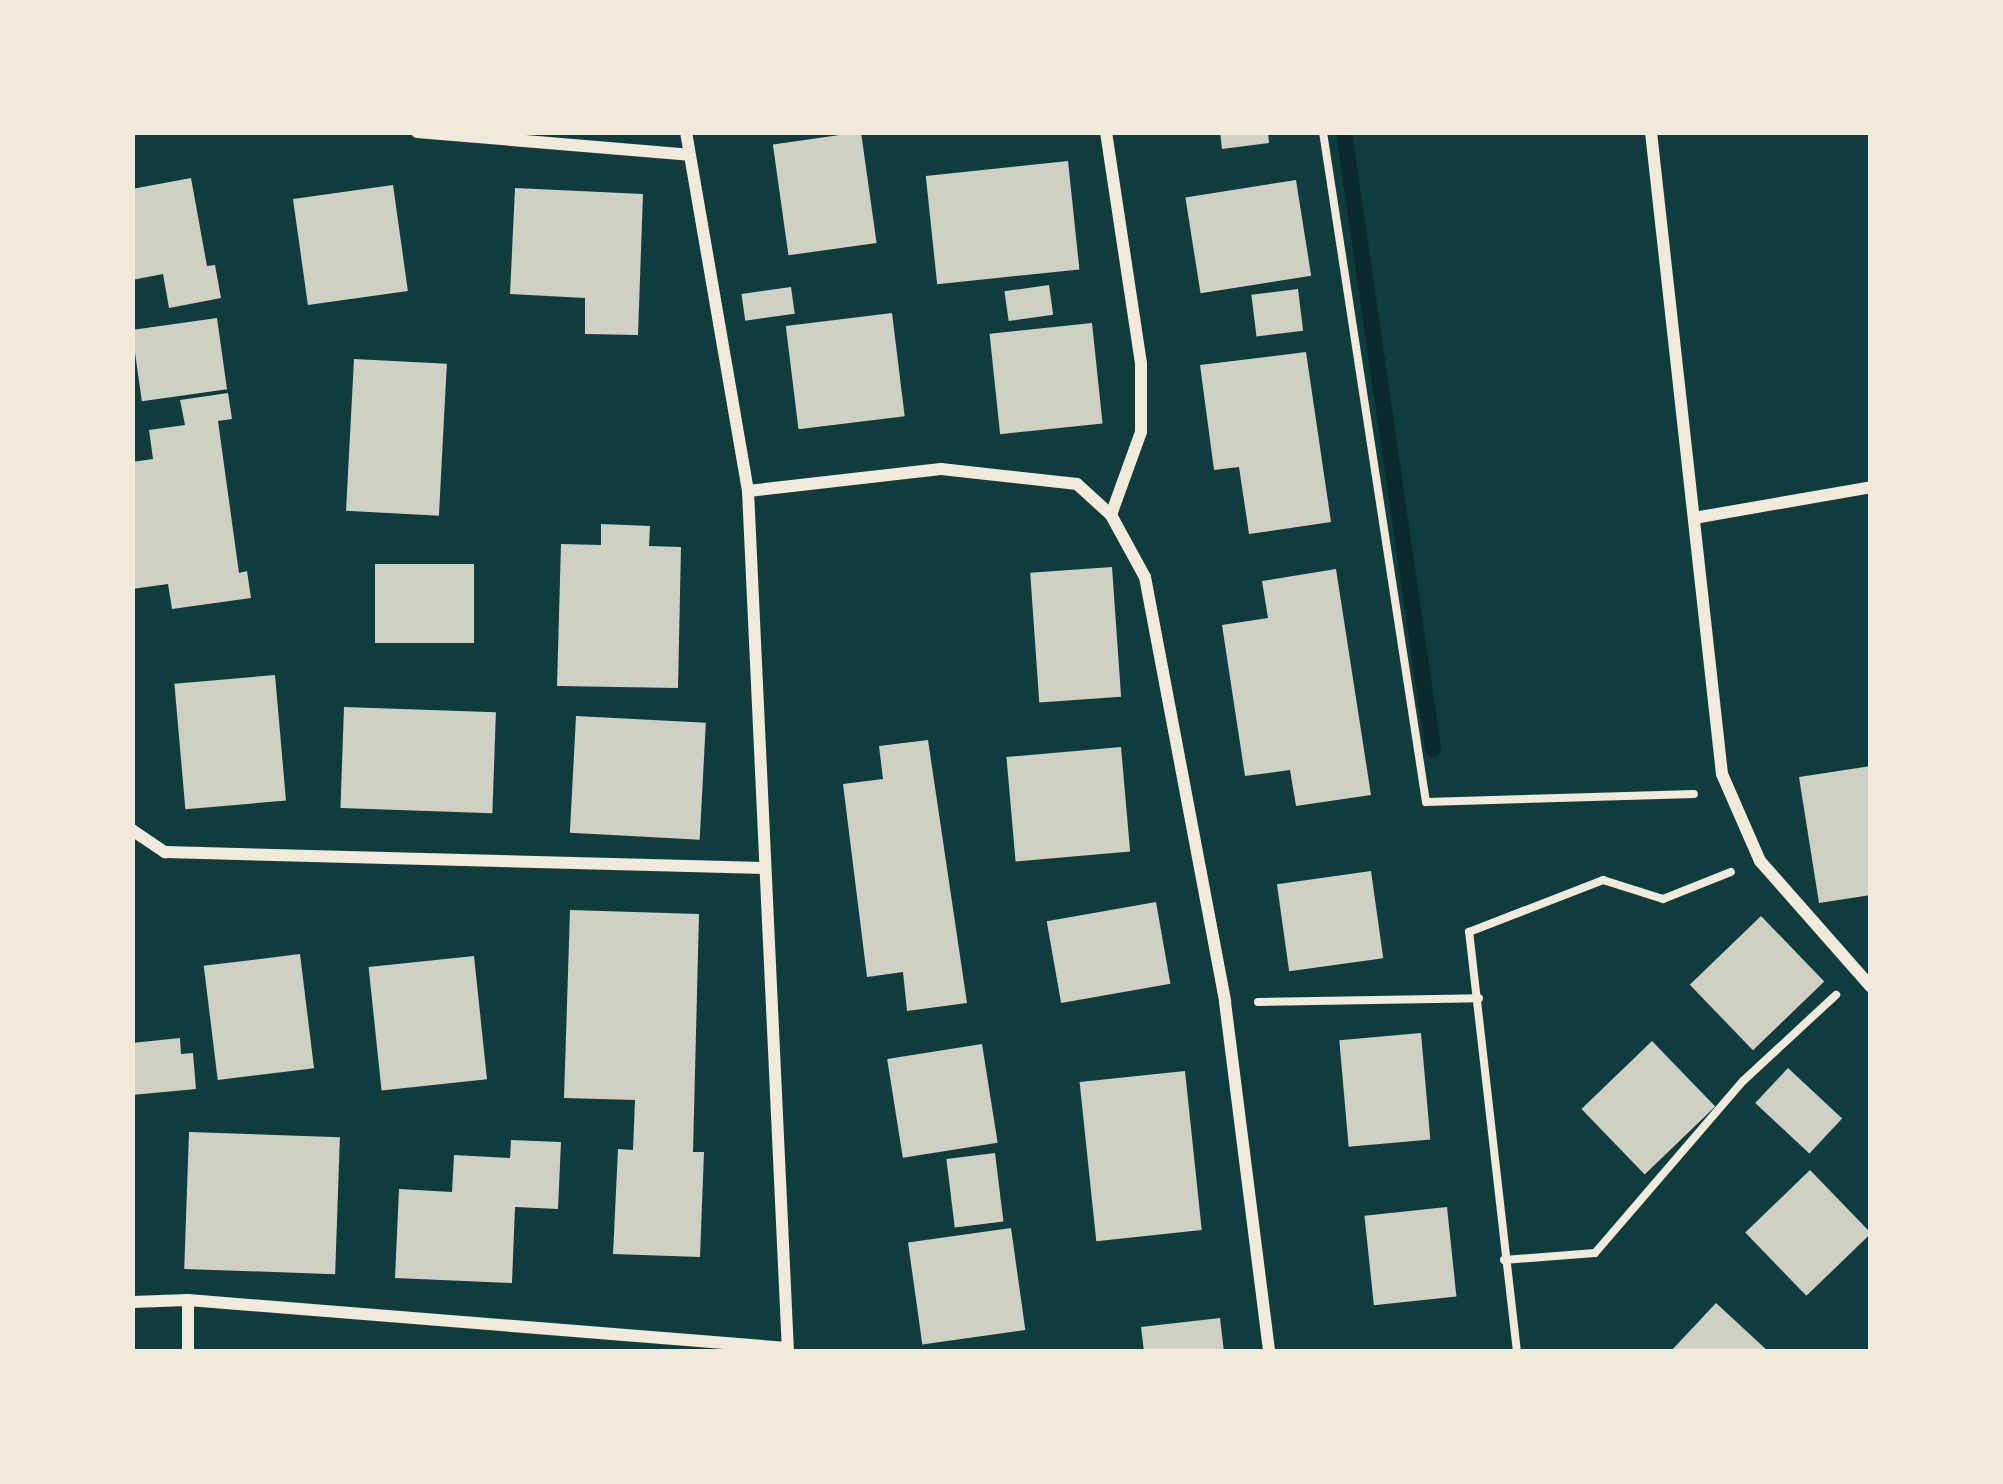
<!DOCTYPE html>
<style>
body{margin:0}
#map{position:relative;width:2003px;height:1484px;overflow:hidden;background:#0f3d3e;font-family:"PT Sans Narrow",sans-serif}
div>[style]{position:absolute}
.stream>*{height:16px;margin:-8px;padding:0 8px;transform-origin:8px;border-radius:8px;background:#0a2a2b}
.building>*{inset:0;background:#cfcfc3;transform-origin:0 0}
.path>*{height:8px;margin:-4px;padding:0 4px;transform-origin:4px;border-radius:4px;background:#f1e9da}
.minor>*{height:12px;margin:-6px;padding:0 6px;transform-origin:6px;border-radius:6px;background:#f1e9da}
span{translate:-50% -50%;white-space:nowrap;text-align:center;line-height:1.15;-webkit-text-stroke:12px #f1e9da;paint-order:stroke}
.frame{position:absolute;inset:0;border:135px solid #f1e9da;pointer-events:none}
</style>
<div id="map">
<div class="stream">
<i style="left:1344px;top:132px;width:623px;rotate:81.79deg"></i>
</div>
<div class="building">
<i style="left:861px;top:132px;width:112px;height:89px;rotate:82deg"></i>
<i style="clip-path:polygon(1220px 132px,1268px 132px,1269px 143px,1222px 149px)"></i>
<i style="left:1068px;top:161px;width:109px;height:143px;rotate:84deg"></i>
<i style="clip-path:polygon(191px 178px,207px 266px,215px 265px,221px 298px,169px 308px,163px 274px,132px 280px,132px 189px)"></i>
<i style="left:1296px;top:180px;width:97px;height:112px;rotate:81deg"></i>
<i style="left:393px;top:185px;width:107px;height:101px;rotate:82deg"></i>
<i style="clip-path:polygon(515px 188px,643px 194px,638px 335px,585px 334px,585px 298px,510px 294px)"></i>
<i style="left:1049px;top:285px;width:30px;height:45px;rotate:82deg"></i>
<i style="left:791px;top:287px;width:27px;height:50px;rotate:82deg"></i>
<i style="left:1298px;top:289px;width:42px;height:47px;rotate:83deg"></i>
<i style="left:892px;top:313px;width:104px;height:107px;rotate:83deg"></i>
<i style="left:217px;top:318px;width:72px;height:86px;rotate:82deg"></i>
<i style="left:1092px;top:323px;width:101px;height:103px;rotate:84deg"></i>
<i style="clip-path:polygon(1306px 352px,1331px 522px,1249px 534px,1239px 467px,1214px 470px,1200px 365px)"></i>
<i style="left:354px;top:359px;width:93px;height:152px;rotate:3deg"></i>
<i style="clip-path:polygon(228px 393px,232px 419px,218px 421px,239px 573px,247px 571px,251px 598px,172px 609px,168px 584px,132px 589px,132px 462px,153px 459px,149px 430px,185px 425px,180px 400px)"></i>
<i style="clip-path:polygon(601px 524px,650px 526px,649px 546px,681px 547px,678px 688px,557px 686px,561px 544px,601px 545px)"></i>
<i style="left:375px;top:564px;width:99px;height:79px"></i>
<i style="left:1112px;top:567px;width:130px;height:82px;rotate:86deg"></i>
<i style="clip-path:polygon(1336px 569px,1371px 795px,1296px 806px,1290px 770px,1245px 776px,1222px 625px,1268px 618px,1262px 581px)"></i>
<i style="left:275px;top:675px;width:126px;height:101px;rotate:85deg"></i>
<i style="left:344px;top:707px;width:152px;height:101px;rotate:2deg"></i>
<i style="left:576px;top:716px;width:130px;height:117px;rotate:3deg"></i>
<i style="clip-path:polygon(928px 740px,967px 1003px,907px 1011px,903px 972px,867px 977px,843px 784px,883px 779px,879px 746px)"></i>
<i style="left:1121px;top:747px;width:105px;height:115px;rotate:85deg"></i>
<i style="clip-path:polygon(1871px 766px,1871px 895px,1819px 903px,1799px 777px)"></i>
<i style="left:1371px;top:871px;width:88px;height:95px;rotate:82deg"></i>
<i style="left:1156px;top:902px;width:83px;height:111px;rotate:80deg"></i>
<i style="clip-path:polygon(570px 910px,699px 914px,693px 1152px,704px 1152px,700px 1257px,613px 1254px,618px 1149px,633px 1150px,635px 1100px,564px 1098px)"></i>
<i style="left:1761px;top:916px;width:91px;height:99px;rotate:46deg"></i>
<i style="left:300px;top:954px;width:115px;height:97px;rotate:83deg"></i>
<i style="left:474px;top:956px;width:124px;height:106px;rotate:84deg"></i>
<i style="left:1421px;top:1033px;width:107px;height:82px;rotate:85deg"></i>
<i style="clip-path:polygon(180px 1038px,181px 1054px,193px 1053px,196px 1089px,132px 1095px,132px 1043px)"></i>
<i style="left:1652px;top:1041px;width:91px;height:98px;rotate:46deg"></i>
<i style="left:982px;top:1044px;width:100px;height:96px;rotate:81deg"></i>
<i style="left:1788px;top:1068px;width:74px;height:48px;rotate:43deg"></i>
<i style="left:1185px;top:1071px;width:160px;height:106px;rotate:84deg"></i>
<i style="left:189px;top:1132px;width:151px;height:137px;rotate:2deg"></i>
<i style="clip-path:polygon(511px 1140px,561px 1142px,558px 1209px,515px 1207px,512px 1283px,395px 1278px,399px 1189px,452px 1192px,454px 1155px,510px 1158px)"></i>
<i style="left:995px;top:1153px;width:69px;height:49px;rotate:83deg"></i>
<i style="left:1810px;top:1170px;width:88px;height:90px;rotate:46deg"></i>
<i style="left:1447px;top:1207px;width:90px;height:83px;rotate:84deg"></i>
<i style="left:1011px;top:1228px;width:103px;height:104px;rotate:82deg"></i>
<i style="clip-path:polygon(1716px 1303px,1769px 1352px,1670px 1352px)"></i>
<i style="clip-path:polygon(1220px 1318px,1224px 1352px,1144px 1352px,1141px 1327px)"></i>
</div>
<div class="path">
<i style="left:1323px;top:132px;width:678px;rotate:81.26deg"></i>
<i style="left:1426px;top:802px;width:268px;rotate:-1.7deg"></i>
<i style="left:1258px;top:1002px;width:221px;rotate:-1deg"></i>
<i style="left:1504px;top:1260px;width:91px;rotate:-4.4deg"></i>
<i style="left:1595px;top:1253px;width:227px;rotate:-49.3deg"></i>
<i style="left:1743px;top:1081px;width:127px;rotate:-42.8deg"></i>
<i style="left:1517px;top:1352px;width:423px;rotate:-96.5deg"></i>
<i style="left:1469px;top:932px;width:144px;rotate:-21.2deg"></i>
<i style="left:1603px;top:880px;width:63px;rotate:17.6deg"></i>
<i style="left:1663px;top:899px;width:73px;rotate:-21.7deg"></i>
</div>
<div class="minor">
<i style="left:417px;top:132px;width:273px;rotate:4.8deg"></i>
<i style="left:686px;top:132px;width:364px;rotate:80.2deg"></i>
<i style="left:748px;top:491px;width:862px;rotate:87.34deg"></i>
<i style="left:1106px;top:132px;width:234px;rotate:81.4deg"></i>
<i style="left:1141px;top:363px;width:69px;rotate:90deg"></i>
<i style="left:1141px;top:432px;width:88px;rotate:109.9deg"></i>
<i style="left:1651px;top:132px;width:646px;rotate:83.69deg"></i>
<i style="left:1722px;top:774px;width:95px;rotate:66.4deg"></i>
<i style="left:1760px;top:861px;width:168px;rotate:48.6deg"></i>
<i style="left:748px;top:491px;width:194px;rotate:-6.5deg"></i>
<i style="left:941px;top:469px;width:137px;rotate:6.3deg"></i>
<i style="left:1077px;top:484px;width:46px;rotate:42.4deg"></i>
<i style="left:1111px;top:515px;width:71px;rotate:61.3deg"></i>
<i style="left:1145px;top:577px;width:432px;rotate:79.3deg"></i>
<i style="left:1225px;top:1002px;width:353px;rotate:82.8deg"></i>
<i style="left:1694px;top:518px;width:180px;rotate:-9.9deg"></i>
<i style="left:132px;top:830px;width:40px;rotate:34deg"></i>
<i style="left:165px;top:852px;width:600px;rotate:1.53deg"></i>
<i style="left:132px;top:1302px;width:56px;rotate:-2deg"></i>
<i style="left:188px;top:1300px;width:601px;rotate:4.58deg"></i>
<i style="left:188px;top:1352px;width:52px;rotate:-90deg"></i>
</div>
<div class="frame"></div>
</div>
